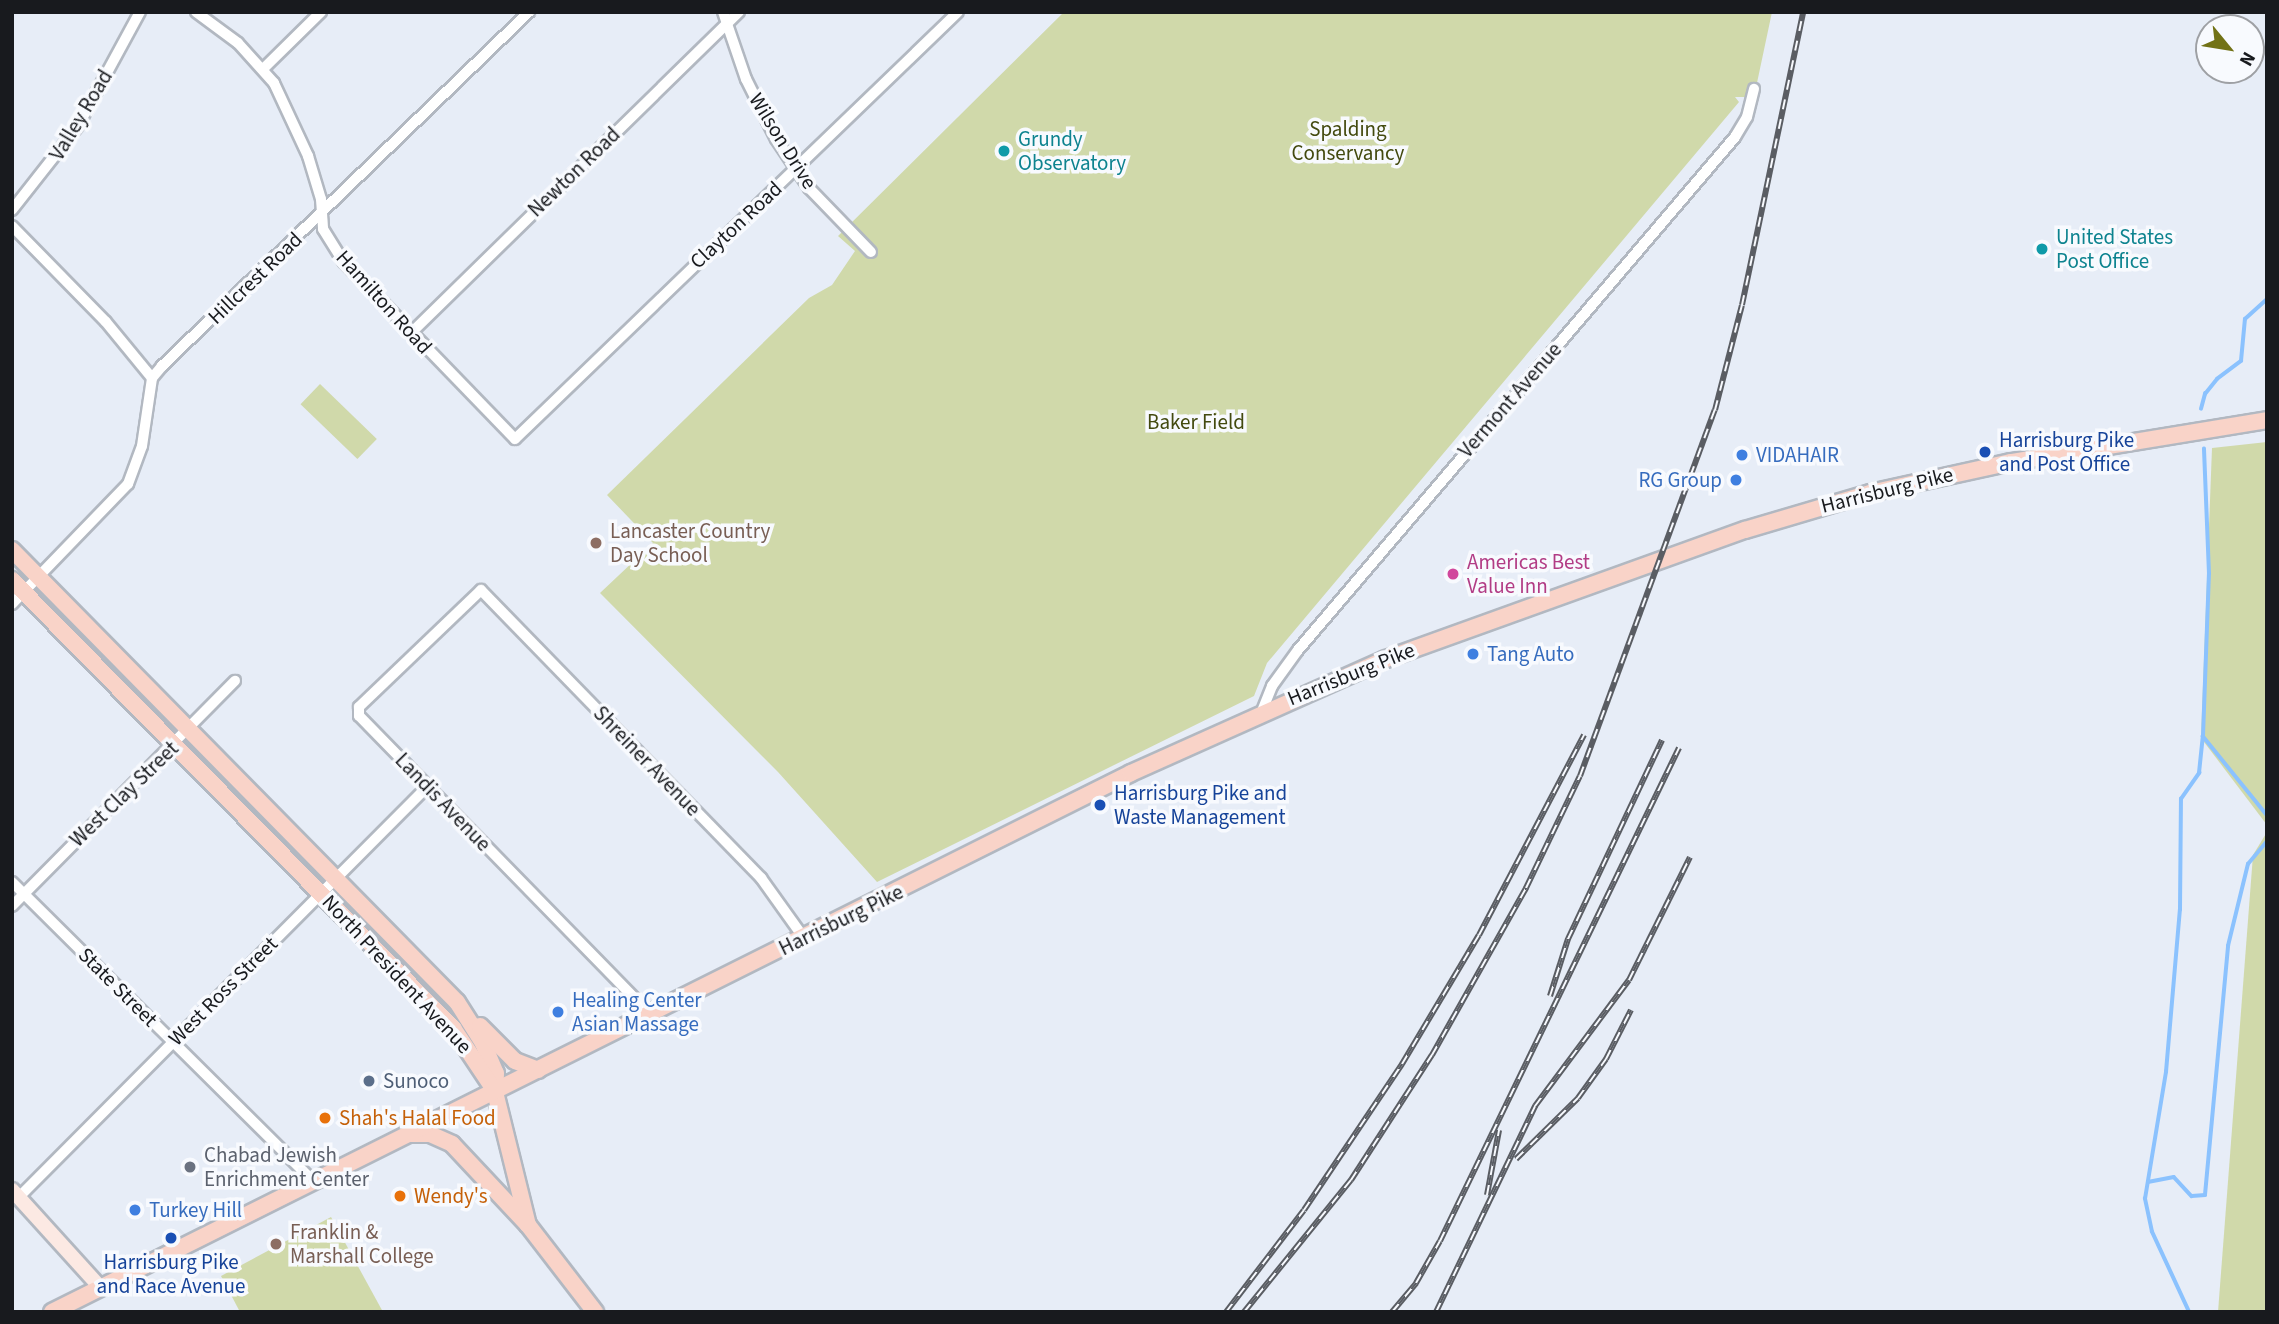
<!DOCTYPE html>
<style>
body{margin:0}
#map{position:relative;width:2279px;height:1324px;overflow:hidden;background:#e7edf7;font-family:"Source Sans 3",sans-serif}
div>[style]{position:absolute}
.green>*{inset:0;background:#d0d9aa;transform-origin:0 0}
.stream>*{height:3.5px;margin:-1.75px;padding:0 1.75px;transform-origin:1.75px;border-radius:1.75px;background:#8bc2fe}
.roads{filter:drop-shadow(2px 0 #b2b8c1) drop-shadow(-2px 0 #b2b8c1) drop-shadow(0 2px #b2b8c1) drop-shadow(0 -2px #b2b8c1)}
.street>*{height:10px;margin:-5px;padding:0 5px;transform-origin:5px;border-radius:5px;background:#fff}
.secondary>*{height:14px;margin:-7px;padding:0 7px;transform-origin:7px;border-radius:7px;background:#fce9e3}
.primary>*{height:16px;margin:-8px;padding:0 8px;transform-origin:8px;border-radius:8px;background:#f9d3c8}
.rail>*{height:6px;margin-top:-3px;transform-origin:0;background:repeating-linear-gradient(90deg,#f8fafe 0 10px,#5a5d63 0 20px);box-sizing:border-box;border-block:2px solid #5a5d63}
.dots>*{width:19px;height:19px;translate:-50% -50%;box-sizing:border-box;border:4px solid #f8fafe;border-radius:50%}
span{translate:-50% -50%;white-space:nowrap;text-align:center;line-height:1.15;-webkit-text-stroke:7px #f8fafe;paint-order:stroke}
.street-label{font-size:21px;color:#181a1e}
.park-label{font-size:21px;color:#434a0f}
.culture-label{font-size:21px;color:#0d838f}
.left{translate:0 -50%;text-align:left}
.transit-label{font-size:21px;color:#164399}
.shop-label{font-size:21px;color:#366cbe}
.right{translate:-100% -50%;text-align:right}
.education-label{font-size:21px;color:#785e54}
.hotel-label{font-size:21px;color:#b23c85}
.service-label{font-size:21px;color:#4e5e75}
.food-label{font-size:21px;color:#c56008}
.worship-label{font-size:21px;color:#5b616d}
.frame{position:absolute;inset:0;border:14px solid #181a1e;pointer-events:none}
.north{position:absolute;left:2195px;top:14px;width:70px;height:70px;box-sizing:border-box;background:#f8fafe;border:2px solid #9ea0a4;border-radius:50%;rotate:120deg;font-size:19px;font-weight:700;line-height:28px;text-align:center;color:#181a1e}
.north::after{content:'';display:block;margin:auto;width:24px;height:32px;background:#727216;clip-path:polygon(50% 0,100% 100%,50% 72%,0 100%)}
</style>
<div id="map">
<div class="green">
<i style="clip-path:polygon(1064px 12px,1772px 12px,1754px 97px,1735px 97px,1739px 102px,1267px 663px,1254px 696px,877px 882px,778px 772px,600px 593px,653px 543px,607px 495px,809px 298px,832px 285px,855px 251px,838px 236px)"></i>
<i style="left:320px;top:384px;width:79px;height:28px;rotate:44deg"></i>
<i style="clip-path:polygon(2267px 442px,2267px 825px,2201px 738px,2212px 448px)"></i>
<i style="clip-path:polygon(2267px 832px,2267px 1312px,2218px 1312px,2253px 855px)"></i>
<i style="clip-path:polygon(331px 1217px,383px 1312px,240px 1312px,221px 1276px)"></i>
</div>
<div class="stream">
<i style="left:2201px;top:409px;width:16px;rotate:-75deg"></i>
<i style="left:2205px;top:394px;width:19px;rotate:-51deg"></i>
<i style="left:2217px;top:379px;width:30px;rotate:-37deg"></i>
<i style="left:2241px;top:361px;width:42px;rotate:-84.6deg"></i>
<i style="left:2245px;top:319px;width:30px;rotate:-42deg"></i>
<i style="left:2203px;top:736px;width:102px;rotate:51deg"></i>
<i style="left:2148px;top:1182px;width:26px;rotate:-11deg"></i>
<i style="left:2174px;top:1177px;width:26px;rotate:47deg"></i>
<i style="left:2192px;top:1196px;width:13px;rotate:-4deg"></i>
<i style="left:2205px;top:1195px;width:250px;rotate:-84.7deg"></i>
<i style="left:2228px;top:946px;width:84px;rotate:-76.3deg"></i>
<i style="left:2248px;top:864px;width:30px;rotate:-50deg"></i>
<i style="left:2189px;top:1312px;width:88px;rotate:-114.8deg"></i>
<i style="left:2152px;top:1232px;width:34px;rotate:-102deg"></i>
<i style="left:2145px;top:1199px;width:129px;rotate:-80.6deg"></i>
<i style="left:2166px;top:1072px;width:163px;rotate:-85.1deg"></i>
<i style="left:2180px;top:910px;width:111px;rotate:-89.5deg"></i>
<i style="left:2181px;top:799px;width:32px;rotate:-55deg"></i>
<i style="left:2199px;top:773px;width:37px;rotate:-84deg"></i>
<i style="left:2203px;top:736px;width:162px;rotate:-87.9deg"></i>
<i style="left:2209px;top:574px;width:125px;rotate:-92.3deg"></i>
</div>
<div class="roads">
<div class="street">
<i style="left:196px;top:12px;width:52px;rotate:36.4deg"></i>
<i style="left:238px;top:43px;width:54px;rotate:48deg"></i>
<i style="left:274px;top:83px;width:81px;rotate:65deg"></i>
<i style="left:308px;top:156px;width:45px;rotate:73.2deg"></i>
<i style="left:321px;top:199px;width:30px;rotate:86deg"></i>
<i style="left:323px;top:229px;width:39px;rotate:58deg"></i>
<i style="left:344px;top:262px;width:246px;rotate:46deg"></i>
<i style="left:515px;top:439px;width:615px;rotate:-43.95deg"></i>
<i style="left:723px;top:12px;width:71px;rotate:71.1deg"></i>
<i style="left:746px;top:79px;width:67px;rotate:63.4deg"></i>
<i style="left:776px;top:139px;width:59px;rotate:56deg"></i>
<i style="left:809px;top:188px;width:89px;rotate:45.9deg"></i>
<i style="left:264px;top:68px;width:80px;rotate:-44.5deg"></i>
<i style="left:12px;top:210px;width:107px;rotate:-51.8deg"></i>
<i style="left:78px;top:126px;width:130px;rotate:-61.5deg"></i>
<i style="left:12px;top:226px;width:134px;rotate:45.6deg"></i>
<i style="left:106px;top:322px;width:72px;rotate:50.6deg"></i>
<i style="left:411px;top:333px;width:459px;rotate:-44.4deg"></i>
<i style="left:12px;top:604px;width:167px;rotate:-46deg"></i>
<i style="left:128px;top:484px;width:40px;rotate:-69.8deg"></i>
<i style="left:142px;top:446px;width:69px;rotate:-81.6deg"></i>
<i style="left:152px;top:378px;width:16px;rotate:-50deg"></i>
<i style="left:162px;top:366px;width:510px;rotate:-43.97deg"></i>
<i style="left:1262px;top:711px;width:27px;rotate:-68deg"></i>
<i style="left:1272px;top:686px;width:44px;rotate:-54.2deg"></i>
<i style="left:1298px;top:650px;width:674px;rotate:-49.57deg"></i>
<i style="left:1735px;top:137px;width:23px;rotate:-59deg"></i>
<i style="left:1747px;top:117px;width:29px;rotate:-76deg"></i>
<i style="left:12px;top:882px;width:424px;rotate:44.8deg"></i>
<i style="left:12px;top:906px;width:317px;rotate:-45.3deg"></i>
<i style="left:651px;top:1015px;width:418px;rotate:-134.3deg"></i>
<i style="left:359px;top:716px;width:9px;rotate:-90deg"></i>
<i style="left:359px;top:707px;width:169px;rotate:-43.8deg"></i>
<i style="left:481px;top:590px;width:402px;rotate:45.8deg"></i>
<i style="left:761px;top:878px;width:74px;rotate:54.4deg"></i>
<i style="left:19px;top:1197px;width:580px;rotate:-45.14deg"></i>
</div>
<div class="secondary">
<i style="left:12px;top:1190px;width:131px;rotate:47.8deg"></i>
</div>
<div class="primary">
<i style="left:12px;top:550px;width:634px;rotate:45.45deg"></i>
<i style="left:457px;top:1002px;width:49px;rotate:57.6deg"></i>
<i style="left:483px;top:1043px;width:33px;rotate:67deg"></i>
<i style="left:496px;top:1073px;width:19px;rotate:93deg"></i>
<i style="left:495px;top:1092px;width:137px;rotate:76.1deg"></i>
<i style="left:528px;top:1225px;width:110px;rotate:52.4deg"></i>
<i style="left:12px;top:580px;width:629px;rotate:45.45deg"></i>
<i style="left:453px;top:1028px;width:76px;rotate:56.3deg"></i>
<i style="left:480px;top:1026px;width:49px;rotate:45deg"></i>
<i style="left:515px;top:1061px;width:25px;rotate:21deg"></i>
<i style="left:411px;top:1134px;width:19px"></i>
<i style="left:430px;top:1134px;width:24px;rotate:24deg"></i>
<i style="left:452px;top:1144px;width:111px;rotate:46.8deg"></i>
<i style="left:52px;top:1312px;width:1206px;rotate:-26.54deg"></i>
<i style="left:1131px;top:773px;width:279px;rotate:-24.1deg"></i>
<i style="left:1386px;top:659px;width:381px;rotate:-19.8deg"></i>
<i style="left:1745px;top:530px;width:130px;rotate:-16.5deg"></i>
<i style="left:1870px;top:493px;width:144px;rotate:-12.4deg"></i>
<i style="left:2011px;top:462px;width:259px;rotate:-9.3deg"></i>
</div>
</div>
<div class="rail">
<i style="left:1550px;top:996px;width:60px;rotate:-72.5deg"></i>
<i style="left:1568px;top:939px;width:220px;rotate:-64.7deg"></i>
<i style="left:1516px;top:1159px;width:87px;rotate:-44.5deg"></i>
<i style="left:1578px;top:1098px;width:48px;rotate:-54.3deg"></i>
<i style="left:1606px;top:1059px;width:55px;rotate:-63deg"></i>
<i style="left:1487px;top:1195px;width:66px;rotate:-79.5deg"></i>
<i style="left:1226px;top:1312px;width:128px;rotate:-52.6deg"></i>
<i style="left:1304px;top:1210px;width:176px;rotate:-56.1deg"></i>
<i style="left:1402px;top:1064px;width:150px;rotate:-59.2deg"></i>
<i style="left:1479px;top:935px;width:226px;rotate:-62.3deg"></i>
<i style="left:1244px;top:1312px;width:170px;rotate:-51deg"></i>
<i style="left:1351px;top:1180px;width:149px;rotate:-57.1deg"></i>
<i style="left:1432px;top:1055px;width:192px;rotate:-60.6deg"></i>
<i style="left:1526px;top:888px;width:124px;rotate:-64.3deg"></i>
<i style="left:1580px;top:776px;width:390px;rotate:-69.8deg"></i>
<i style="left:1715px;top:410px;width:108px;rotate:-75.6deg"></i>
<i style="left:1742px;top:305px;width:299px;rotate:-78.2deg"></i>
<i style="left:1392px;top:1312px;width:38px;rotate:-50deg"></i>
<i style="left:1416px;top:1283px;width:48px;rotate:-60.3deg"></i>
<i style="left:1440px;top:1241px;width:548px;rotate:-64.14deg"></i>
<i style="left:1436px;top:1312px;width:229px;rotate:-64.3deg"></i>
<i style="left:1535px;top:1106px;width:157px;rotate:-53.3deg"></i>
<i style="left:1629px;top:980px;width:137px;rotate:-63.6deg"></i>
</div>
<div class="dots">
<i style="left:1004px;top:151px;background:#0f9aa8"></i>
<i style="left:2042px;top:249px;background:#0f9aa8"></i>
<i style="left:1985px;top:452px;background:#1a4fb4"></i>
<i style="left:1742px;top:455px;background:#3f7fe0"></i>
<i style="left:1736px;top:480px;background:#3f7fe0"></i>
<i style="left:596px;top:543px;background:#8d6e63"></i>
<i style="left:1453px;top:574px;background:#d1479c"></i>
<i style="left:1473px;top:654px;background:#3f7fe0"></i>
<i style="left:1100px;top:805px;background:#1a4fb4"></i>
<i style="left:558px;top:1012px;background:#3f7fe0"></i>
<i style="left:369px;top:1081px;background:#5c6f8a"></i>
<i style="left:325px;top:1118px;background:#e8710a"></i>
<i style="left:190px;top:1167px;background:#6b7280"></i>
<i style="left:400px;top:1196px;background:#e8710a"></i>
<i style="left:135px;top:1210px;background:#3f7fe0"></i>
<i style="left:171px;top:1238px;background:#1a4fb4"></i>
<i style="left:276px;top:1244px;background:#8d6e63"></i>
</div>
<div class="street-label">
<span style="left:81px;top:115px;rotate:-59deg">Valley Road</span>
<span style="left:783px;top:141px;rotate:58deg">Wilson Drive</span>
<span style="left:574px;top:172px;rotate:-44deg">Newton Road</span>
<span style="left:736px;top:225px;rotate:-43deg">Clayton Road</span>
<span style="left:255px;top:278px;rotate:-44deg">Hillcrest Road</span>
<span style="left:384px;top:302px;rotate:48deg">Hamilton Road</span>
<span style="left:1510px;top:400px;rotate:-49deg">Vermont Avenue</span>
<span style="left:1887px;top:490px;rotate:-14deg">Harrisburg Pike</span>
<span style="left:1351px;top:674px;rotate:-22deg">Harrisburg Pike</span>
<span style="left:647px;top:761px;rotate:46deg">Shreiner Avenue</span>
<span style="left:124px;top:794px;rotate:-44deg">West Clay Street</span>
<span style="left:443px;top:802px;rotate:46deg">Landis Avenue</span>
<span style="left:841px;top:920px;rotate:-26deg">Harrisburg Pike</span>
<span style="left:397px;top:974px;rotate:47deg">North President Avenue</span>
<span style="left:118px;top:987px;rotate:45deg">State Street</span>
<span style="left:223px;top:991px;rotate:-45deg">West Ross Street</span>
</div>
<div class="park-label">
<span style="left:1348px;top:141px">Spalding<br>Conservancy</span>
<span style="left:1196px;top:422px">Baker Field</span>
</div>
<div class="culture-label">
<span class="left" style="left:1018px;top:151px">Grundy<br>Observatory</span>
<span class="left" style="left:2056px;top:249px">United States<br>Post Office</span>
</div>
<div class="transit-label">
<span class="left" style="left:1999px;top:452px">Harrisburg Pike<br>and Post Office</span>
<span class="left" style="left:1114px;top:805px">Harrisburg Pike and<br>Waste Management</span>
<span style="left:171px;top:1274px">Harrisburg Pike<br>and Race Avenue</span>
</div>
<div class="shop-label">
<span class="left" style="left:1756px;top:455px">VIDAHAIR</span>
<span class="right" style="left:1722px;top:480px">RG Group</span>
<span class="left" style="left:1487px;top:654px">Tang Auto</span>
<span class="left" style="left:572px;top:1012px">Healing Center<br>Asian Massage</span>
<span class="left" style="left:149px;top:1210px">Turkey Hill</span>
</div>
<div class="education-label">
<span class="left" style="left:610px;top:543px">Lancaster Country<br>Day School</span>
<span class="left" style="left:290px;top:1244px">Franklin &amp;<br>Marshall College</span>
</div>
<div class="hotel-label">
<span class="left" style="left:1467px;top:574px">Americas Best<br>Value Inn</span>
</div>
<div class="service-label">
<span class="left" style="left:383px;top:1081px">Sunoco</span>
</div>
<div class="food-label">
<span class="left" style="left:339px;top:1118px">Shah's Halal Food</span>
<span class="left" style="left:414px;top:1196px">Wendy's</span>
</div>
<div class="worship-label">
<span class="left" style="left:204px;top:1167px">Chabad Jewish<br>Enrichment Center</span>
</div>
<div class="frame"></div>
<div class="north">N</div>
</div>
